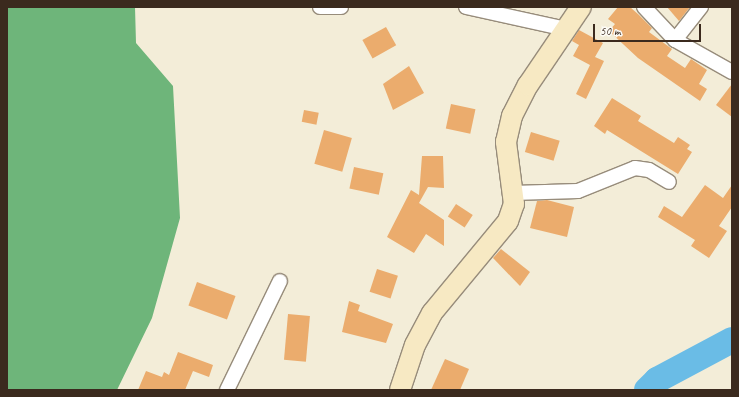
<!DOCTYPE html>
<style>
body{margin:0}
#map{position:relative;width:739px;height:397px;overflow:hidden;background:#f3edd8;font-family:Caveat,sans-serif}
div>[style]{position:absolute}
.forest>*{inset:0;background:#6eb57a}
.river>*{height:26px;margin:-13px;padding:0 13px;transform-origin:13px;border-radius:13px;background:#6abce6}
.building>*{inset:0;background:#ebac6d;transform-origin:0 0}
.roads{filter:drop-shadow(1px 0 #978c7b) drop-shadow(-1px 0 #978c7b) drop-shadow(0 1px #978c7b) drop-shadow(0 -1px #978c7b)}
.street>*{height:14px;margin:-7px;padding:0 7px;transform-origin:7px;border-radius:7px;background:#fff}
.secondary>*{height:20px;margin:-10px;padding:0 10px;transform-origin:10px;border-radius:10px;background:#f7e9c3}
span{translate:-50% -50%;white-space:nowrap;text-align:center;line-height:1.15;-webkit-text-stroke:3.5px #fdfcf7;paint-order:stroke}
.frame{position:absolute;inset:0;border:8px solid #3b2a1e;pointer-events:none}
.scale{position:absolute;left:593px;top:24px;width:108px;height:18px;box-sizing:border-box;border:2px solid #3b2a1e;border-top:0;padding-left:5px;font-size:12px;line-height:14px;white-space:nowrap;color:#3b2a1e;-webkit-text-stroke:3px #fdfcf7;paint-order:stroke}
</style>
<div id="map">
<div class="forest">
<i style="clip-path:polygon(7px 7px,135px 7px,136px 43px,173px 86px,180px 218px,152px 318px,117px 390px,7px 390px)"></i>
</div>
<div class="river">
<i style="left:647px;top:390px;width:14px;rotate:-45deg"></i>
<i style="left:657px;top:380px;width:85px;rotate:-28.1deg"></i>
</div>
<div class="building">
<i style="clip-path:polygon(618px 7px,630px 7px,639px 15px,652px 28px,649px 32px,672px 49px,667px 56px,685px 68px,691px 59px,707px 70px,699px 84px,707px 89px,700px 101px,638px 58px,609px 31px,615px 24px,608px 19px)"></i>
<i style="clip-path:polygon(667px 7px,690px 7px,679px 21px)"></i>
<i style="left:386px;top:27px;width:21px;height:27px;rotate:61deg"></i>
<i style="clip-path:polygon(579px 30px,603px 43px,595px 57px,604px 61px,586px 99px,576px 94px,590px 65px,573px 56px,579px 45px,572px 41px)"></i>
<i style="clip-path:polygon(409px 66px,424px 93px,393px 110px,383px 84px)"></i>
<i style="clip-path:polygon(732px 84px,732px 117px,716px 105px)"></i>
<i style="clip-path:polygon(612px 98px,641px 116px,638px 121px,674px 143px,678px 137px,690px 145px,687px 149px,692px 152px,678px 174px,607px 130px,605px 134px,594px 126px)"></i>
<i style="left:451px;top:104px;width:25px;height:25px;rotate:12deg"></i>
<i style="left:304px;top:110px;width:15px;height:12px;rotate:11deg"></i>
<i style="left:324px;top:130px;width:29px;height:35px;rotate:16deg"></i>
<i style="left:531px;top:132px;width:30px;height:21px;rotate:17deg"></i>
<i style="clip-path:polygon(422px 156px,443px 156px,444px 188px,428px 187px,419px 203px,444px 220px,444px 246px,426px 234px,414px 253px,387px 237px,411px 190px,419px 195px)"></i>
<i style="left:354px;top:167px;width:30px;height:22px;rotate:12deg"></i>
<i style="clip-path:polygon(705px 185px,723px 198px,732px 185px,732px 207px,719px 226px,727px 231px,709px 258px,691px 246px,695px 240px,658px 217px,664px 206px,682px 217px)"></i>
<i style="clip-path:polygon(547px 200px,574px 207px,567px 237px,530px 228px,537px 201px)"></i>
<i style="left:456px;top:204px;width:20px;height:15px;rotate:33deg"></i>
<i style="clip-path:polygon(501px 249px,530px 272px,520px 286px,493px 258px)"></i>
<i style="left:377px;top:269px;width:22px;height:24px;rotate:18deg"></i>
<i style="left:197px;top:282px;width:41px;height:25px;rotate:20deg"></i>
<i style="clip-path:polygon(349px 301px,360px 305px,358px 311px,393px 324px,386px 343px,342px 332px)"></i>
<i style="left:288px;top:314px;width:22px;height:46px;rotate:5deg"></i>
<i style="clip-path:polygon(178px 352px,213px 365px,209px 377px,193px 371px,185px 390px,138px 390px,146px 371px,162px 377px,164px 372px,169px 375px)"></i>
<i style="clip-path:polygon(445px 359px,469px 369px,460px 390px,431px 390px)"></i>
</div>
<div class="roads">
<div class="street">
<i style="left:320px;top:7px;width:21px"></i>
<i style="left:466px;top:7px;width:102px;rotate:12.4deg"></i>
<i style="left:644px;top:7px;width:45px;rotate:46.8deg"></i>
<i style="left:675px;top:40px;width:65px;rotate:29.3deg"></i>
<i style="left:675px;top:40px;width:42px;rotate:-51.8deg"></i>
<i style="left:513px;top:193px;width:65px;rotate:-1.8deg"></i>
<i style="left:578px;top:191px;width:61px;rotate:-22deg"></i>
<i style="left:635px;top:168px;width:14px;rotate:8deg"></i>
<i style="left:649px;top:170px;width:23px;rotate:31deg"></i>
<i style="left:227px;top:390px;width:121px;rotate:-64.1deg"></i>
</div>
<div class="secondary">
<i style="left:400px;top:390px;width:47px;rotate:-71.6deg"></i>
<i style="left:415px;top:345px;width:36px;rotate:-62deg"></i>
<i style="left:432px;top:313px;width:119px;rotate:-50.4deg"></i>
<i style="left:508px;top:221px;width:18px;rotate:-71deg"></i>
<i style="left:514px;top:204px;width:63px;rotate:-97.4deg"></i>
<i style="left:506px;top:142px;width:27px;rotate:-77deg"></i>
<i style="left:512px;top:116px;width:35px;rotate:-63deg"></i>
<i style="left:528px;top:85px;width:94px;rotate:-55.8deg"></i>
</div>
</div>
<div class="frame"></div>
<div class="scale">50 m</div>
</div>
